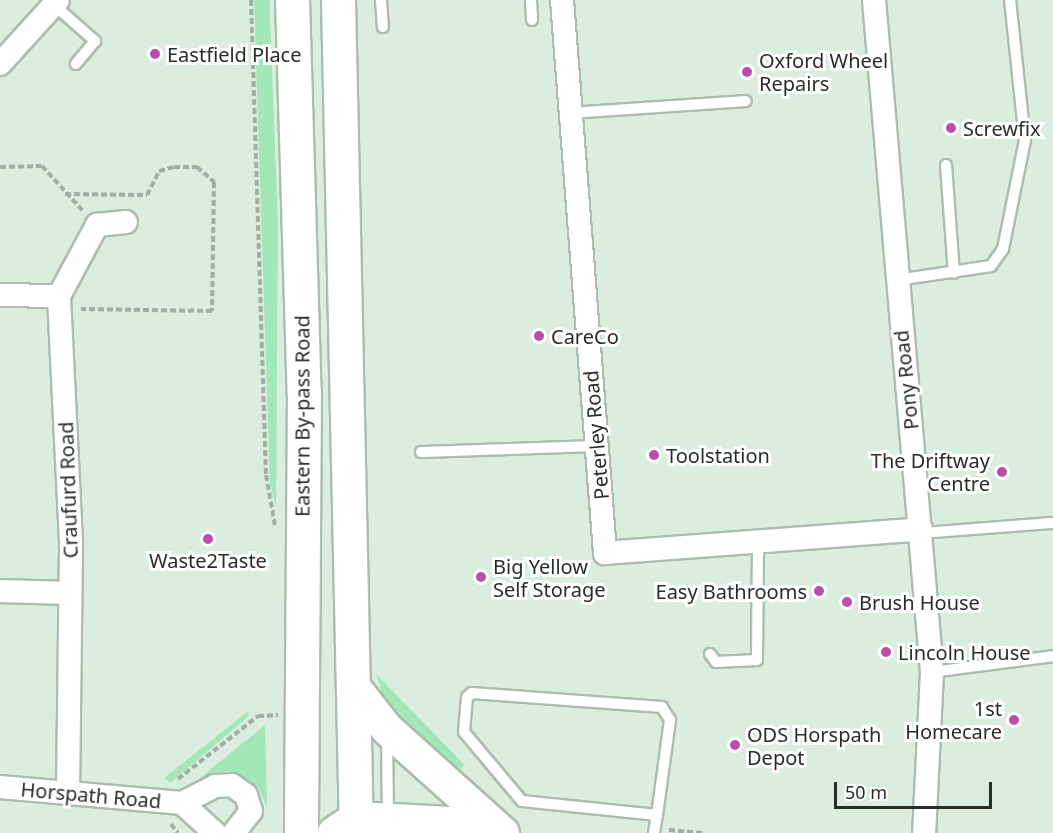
<!DOCTYPE html>
<style>
body{margin:0}
#map{position:relative;width:1053px;height:833px;overflow:hidden;background:#daedde;font-family:"Noto Sans",sans-serif}
div>[style]{position:absolute}
.green>*{inset:0;background:#a2e7b7}
.path>*{height:4px;margin-top:-2px;transform-origin:0;background:repeating-linear-gradient(90deg,#a0afa3 0 6px,transparent 0 9px)}
.roads{filter:drop-shadow(2px 0 #abbdaf) drop-shadow(-2px 0 #abbdaf) drop-shadow(0 2px #abbdaf) drop-shadow(0 -2px #abbdaf)}
.lane>*{height:10px;margin:-5px;padding:0 5px;transform-origin:5px;border-radius:5px;background:#fff}
.street>*{height:22px;margin:-11px;padding:0 11px;transform-origin:11px;border-radius:11px;background:#fff}
.secondary>*{height:32px;margin:-16px;padding:0 16px;transform-origin:16px;border-radius:16px;background:#fff}
.highway>*{height:33px;margin:-16.5px;padding:0 16.5px;transform-origin:16.5px;border-radius:16.5px;background:#fff}
.dots>*{width:16px;height:16px;translate:-50% -50%;box-sizing:border-box;border:3px solid #fff;border-radius:50%}
span{translate:-50% -50%;white-space:nowrap;text-align:center;line-height:1.15;-webkit-text-stroke:6px #fff;paint-order:stroke}
.poi-label{font-size:20px;color:#272e28}
.left{translate:0 -50%;text-align:left}
.right{translate:-100% -50%;text-align:right}
.street-label{font-size:20px;color:#272e28}
.scale{position:absolute;left:834px;top:782px;width:158px;height:27px;box-sizing:border-box;border:3px solid #272e28;border-top:0;padding-left:8px;font-size:18px;line-height:21px;white-space:nowrap;color:#272e28;-webkit-text-stroke:4px #fff;paint-order:stroke}
</style>
<div id="map">
<div class="green">
<i style="clip-path:polygon(254px 0,270px 0,270px 19px,278px 223px,276px 506px,270px 484px)"></i>
<i style="clip-path:polygon(376px 674px,465px 765px,451px 777px,388px 710px)"></i>
<i style="clip-path:polygon(247px 712px,249px 716px,170px 783px,164px 778px)"></i>
<i style="clip-path:polygon(265px 725px,267px 807px,258px 787px,241px 775px,228px 771px,200px 778px)"></i>
</div>
<div class="path">
<i style="left:251px;top:0;width:475px;rotate:88.2deg"></i>
<i style="left:266px;top:475px;width:52px;rotate:80deg"></i>
<i style="left:0;top:167px;width:42px;rotate:-1.4deg"></i>
<i style="left:42px;top:166px;width:62px;rotate:47.6deg"></i>
<i style="left:65px;top:194px;width:82px;rotate:0.7deg"></i>
<i style="left:147px;top:195px;width:27px;rotate:-63deg"></i>
<i style="left:159px;top:171px;width:16px;rotate:-15deg"></i>
<i style="left:174px;top:167px;width:23px"></i>
<i style="left:197px;top:167px;width:23px;rotate:41deg"></i>
<i style="left:214px;top:182px;width:129px;rotate:90.9deg"></i>
<i style="left:212px;top:311px;width:131px;rotate:-179.1deg"></i>
<i style="left:178px;top:779px;width:102px;rotate:-38.2deg"></i>
<i style="left:258px;top:716px;width:20px;rotate:-3deg"></i>
<i style="left:171px;top:824px;width:11px;rotate:52deg"></i>
<i style="left:669px;top:830px;width:36px;rotate:5deg"></i>
</div>
<div class="roads">
<div class="lane">
<i style="left:381px;top:0;width:27px;rotate:86deg"></i>
<i style="left:531px;top:0;width:20px;rotate:87deg"></i>
<i style="left:54px;top:5px;width:55px;rotate:41.3deg"></i>
<i style="left:95px;top:41px;width:30px;rotate:130deg"></i>
<i style="left:571px;top:113px;width:175px;rotate:-3.9deg"></i>
<i style="left:946px;top:165px;width:108px;rotate:85.8deg"></i>
<i style="left:897px;top:280px;width:95px;rotate:-8.5deg"></i>
<i style="left:991px;top:266px;width:21px;rotate:-55deg"></i>
<i style="left:1003px;top:249px;width:111px;rotate:-78.6deg"></i>
<i style="left:1025px;top:140px;width:141px;rotate:-96.1deg"></i>
<i style="left:421px;top:452px;width:176px;rotate:-2deg"></i>
<i style="left:922px;top:533px;width:131px;rotate:-4.4deg"></i>
<i style="left:710px;top:654px;width:10px;rotate:53deg"></i>
<i style="left:716px;top:662px;width:41px;rotate:-2.8deg"></i>
<i style="left:757px;top:660px;width:117px;rotate:-89.5deg"></i>
<i style="left:932px;top:672px;width:122px;rotate:-7.5deg"></i>
<i style="left:387px;top:736px;width:80px;rotate:89.3deg"></i>
<i style="left:654px;top:833px;width:18px;rotate:-81deg"></i>
<i style="left:657px;top:815px;width:96px;rotate:-82.2deg"></i>
<i style="left:670px;top:720px;width:15px;rotate:-122deg"></i>
<i style="left:662px;top:707px;width:191px;rotate:-175.8deg"></i>
<i style="left:472px;top:693px;width:6px;rotate:141deg"></i>
<i style="left:467px;top:697px;width:35px;rotate:95deg"></i>
<i style="left:464px;top:732px;width:90px;rotate:50deg"></i>
<i style="left:522px;top:801px;width:136px;rotate:5.9deg"></i>
</div>
<div class="street">
<i style="left:562px;top:0;width:555px;rotate:85.55deg"></i>
<i style="left:605px;top:553px;width:317px;rotate:-4.3deg"></i>
<i style="left:874px;top:0;width:674px;rotate:85.07deg"></i>
<i style="left:932px;top:672px;width:161px;rotate:92.8deg"></i>
<i style="left:0;top:64px;width:86px;rotate:-47.8deg"></i>
<i style="left:0;top:295px;width:59px;rotate:1deg"></i>
<i style="left:0;top:591px;width:70px;rotate:1.6deg"></i>
<i style="left:0;top:787px;width:183px;rotate:5deg"></i>
<i style="left:182px;top:803px;width:37px;rotate:-27deg"></i>
<i style="left:215px;top:786px;width:17px;rotate:-3deg"></i>
<i style="left:232px;top:785px;width:17px;rotate:36deg"></i>
<i style="left:246px;top:795px;width:17px;rotate:73deg"></i>
<i style="left:251px;top:811px;width:28px;rotate:128deg"></i>
<i style="left:68px;top:793px;width:251px;rotate:-89.3deg"></i>
<i style="left:71px;top:542px;width:246px;rotate:-92.8deg"></i>
<i style="left:59px;top:296px;width:81px;rotate:-61.8deg"></i>
<i style="left:97px;top:225px;width:29px;rotate:-6deg"></i>
<i style="left:182px;top:803px;width:45px;rotate:42.3deg"></i>
</div>
<div class="secondary">
<i style="left:354px;top:687px;width:53px;rotate:51.8deg"></i>
<i style="left:387px;top:729px;width:156px;rotate:41.9deg"></i>
<i style="left:334px;top:833px;width:27px;rotate:-34deg"></i>
<i style="left:356px;top:818px;width:112px;rotate:3.1deg"></i>
<i style="left:468px;top:824px;width:30px;rotate:17deg"></i>
</div>
<div class="highway">
<i style="left:292px;top:0;width:393px;rotate:88.3deg"></i>
<i style="left:304px;top:393px;width:440px;rotate:90.4deg"></i>
<i style="left:338px;top:0;width:833px;rotate:88.76deg"></i>
</div>
</div>
<div class="dots">
<i style="left:155px;top:54px;background:#bb4dac"></i>
<i style="left:747px;top:72px;background:#bb4dac"></i>
<i style="left:951px;top:128px;background:#bb4dac"></i>
<i style="left:539px;top:336px;background:#bb4dac"></i>
<i style="left:654px;top:455px;background:#bb4dac"></i>
<i style="left:1002px;top:472px;background:#bb4dac"></i>
<i style="left:208px;top:539px;background:#bb4dac"></i>
<i style="left:481px;top:577px;background:#bb4dac"></i>
<i style="left:819px;top:591px;background:#bb4dac"></i>
<i style="left:847px;top:602px;background:#bb4dac"></i>
<i style="left:886px;top:652px;background:#bb4dac"></i>
<i style="left:1014px;top:720px;background:#bb4dac"></i>
<i style="left:735px;top:745px;background:#bb4dac"></i>
</div>
<div class="poi-label">
<span class="left" style="left:167px;top:54px">Eastfield Place</span>
<span class="left" style="left:759px;top:72px">Oxford Wheel<br>Repairs</span>
<span class="left" style="left:963px;top:128px">Screwfix</span>
<span class="left" style="left:551px;top:336px">CareCo</span>
<span class="left" style="left:666px;top:455px">Toolstation</span>
<span class="right" style="left:990px;top:472px">The Driftway<br>Centre</span>
<span style="left:208px;top:560px">Waste2Taste</span>
<span class="left" style="left:493px;top:578px">Big Yellow<br>Self Storage</span>
<span class="right" style="left:807px;top:591px">Easy Bathrooms</span>
<span class="left" style="left:859px;top:602px">Brush House</span>
<span class="left" style="left:898px;top:652px">Lincoln House</span>
<span class="right" style="left:1002px;top:720px">1st<br>Homecare</span>
<span class="left" style="left:747px;top:746px">ODS Horspath<br>Depot</span>
</div>
<div class="street-label">
<span style="left:906px;top:380px;rotate:-96deg">Pony Road</span>
<span style="left:302px;top:416px;rotate:-90deg">Eastern By-pass Road</span>
<span style="left:596px;top:435px;rotate:-95deg">Peterley Road</span>
<span style="left:68px;top:490px;rotate:-92deg">Craufurd Road</span>
<span style="left:91px;top:795px;rotate:5deg">Horspath Road</span>
</div>
<div class="scale">50 m</div>
</div>
